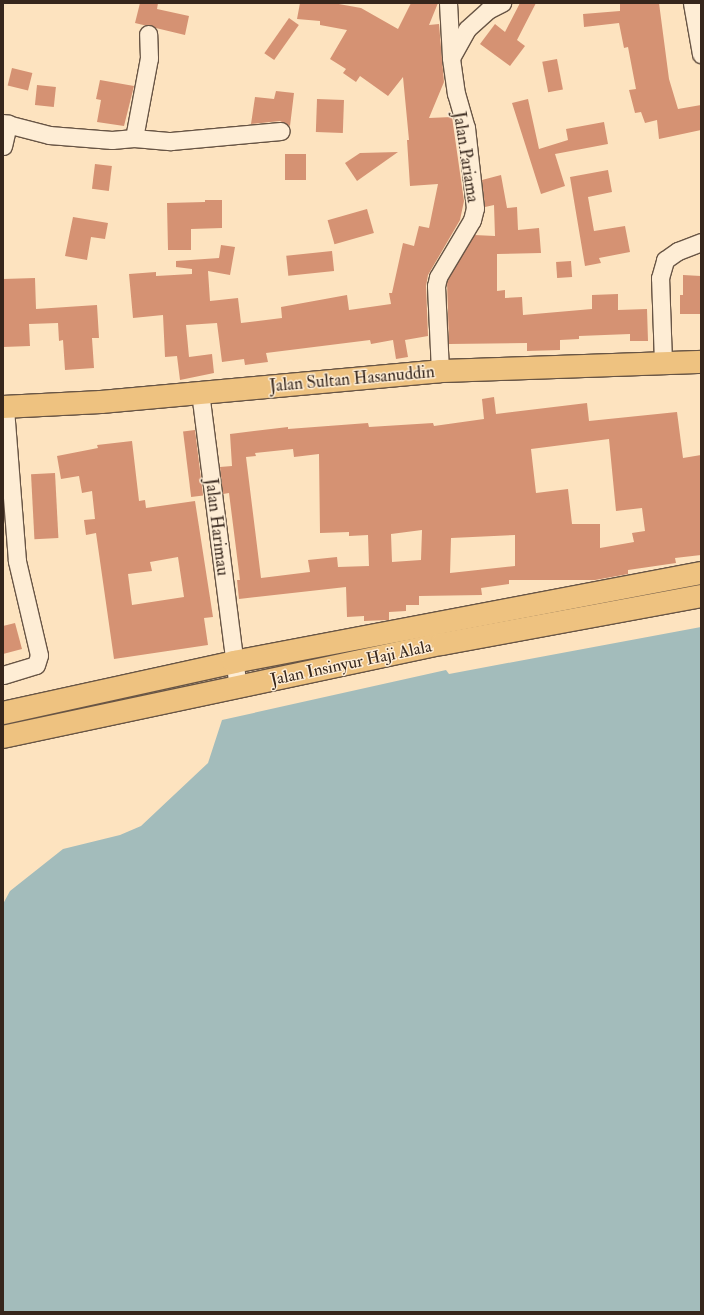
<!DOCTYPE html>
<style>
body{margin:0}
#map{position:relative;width:704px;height:1315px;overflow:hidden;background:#fde3bf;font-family:"IM FELL Double Pica",serif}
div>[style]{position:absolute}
.water>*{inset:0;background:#a3bcbb}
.building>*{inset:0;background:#d59273;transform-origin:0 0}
.roads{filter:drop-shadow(1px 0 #685545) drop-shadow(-1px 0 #685545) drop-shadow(0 1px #685545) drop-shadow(0 -1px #685545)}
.minor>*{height:17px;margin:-8.5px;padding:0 8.5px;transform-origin:8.5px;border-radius:8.5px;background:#feedd5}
.major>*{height:22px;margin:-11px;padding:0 11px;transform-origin:11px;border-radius:11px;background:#eec280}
.highway>*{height:22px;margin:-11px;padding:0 11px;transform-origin:11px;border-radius:11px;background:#eec280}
span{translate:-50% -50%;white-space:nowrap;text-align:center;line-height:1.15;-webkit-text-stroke:3px #feedd5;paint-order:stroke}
.street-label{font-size:17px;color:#36261c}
.frame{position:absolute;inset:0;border:4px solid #36261c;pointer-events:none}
</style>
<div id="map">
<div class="water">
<i style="clip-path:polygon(701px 627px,701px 1312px,3px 1312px,3px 904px,10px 891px,63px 849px,120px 835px,141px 826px,208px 763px,222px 720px,446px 670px,449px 674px)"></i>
</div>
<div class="building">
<i style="clip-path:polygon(140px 3px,158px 3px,157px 9px,189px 16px,185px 35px,135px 23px)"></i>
<i style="clip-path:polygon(300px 3px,333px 3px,361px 8px,398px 29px,411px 3px,438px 3px,429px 25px,439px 24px,444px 82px,429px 118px,452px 117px,464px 201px,460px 220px,428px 275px,426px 286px,428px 336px,405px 340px,408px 357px,396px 359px,393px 340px,371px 344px,370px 340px,266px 353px,268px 362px,245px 365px,244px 359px,222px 362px,217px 323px,186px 325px,189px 357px,212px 354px,214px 373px,180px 380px,177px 356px,165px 357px,163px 315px,133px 318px,129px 274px,156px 272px,156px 276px,192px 274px,192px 269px,176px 267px,176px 261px,219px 258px,221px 245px,235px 247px,230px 275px,208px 271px,210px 301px,238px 298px,241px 323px,282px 318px,281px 307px,347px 295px,349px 310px,391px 304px,389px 293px,392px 293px,403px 243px,414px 246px,419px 226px,429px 228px,438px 184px,410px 186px,407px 140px,409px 140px,403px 77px,388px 96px,360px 76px,356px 82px,343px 73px,346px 69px,330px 59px,347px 30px,320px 25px,320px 21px,297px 19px)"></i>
<i style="clip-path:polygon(520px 3px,536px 3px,517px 40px,525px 46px,510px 66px,480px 44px,495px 24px,505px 32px)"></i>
<i style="clip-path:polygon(620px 3px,659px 3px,669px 79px,678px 109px,701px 105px,701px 130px,659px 139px,657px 120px,645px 123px,641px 112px,635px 113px,629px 90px,636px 89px,628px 47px,624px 48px,619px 23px,584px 27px,583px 14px,620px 11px)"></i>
<i style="left:289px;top:18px;width:12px;height:43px;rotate:35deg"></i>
<i style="left:557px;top:59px;width:31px;height:15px;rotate:79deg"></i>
<i style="left:12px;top:68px;width:21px;height:18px;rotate:14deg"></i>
<i style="clip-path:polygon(100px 80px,134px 86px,124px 126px,97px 122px,101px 100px,96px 99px)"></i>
<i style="left:37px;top:85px;width:19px;height:20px;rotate:6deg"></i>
<i style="clip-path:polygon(276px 91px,294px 93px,290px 126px,280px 121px,251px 124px,255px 97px,274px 99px)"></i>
<i style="left:317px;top:99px;width:27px;height:33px;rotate:2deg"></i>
<i style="clip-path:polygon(528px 99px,539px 149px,568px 140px,566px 129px,604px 122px,608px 144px,555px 154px,565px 186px,541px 194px,512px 103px)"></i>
<i style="clip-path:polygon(398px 152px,357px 181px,345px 163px,360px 153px)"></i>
<i style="left:285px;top:154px;width:21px;height:26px"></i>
<i style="left:95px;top:164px;width:17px;height:25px;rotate:7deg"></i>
<i style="clip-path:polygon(608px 170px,612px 192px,588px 197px,594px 231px,625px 226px,630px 252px,599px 258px,601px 263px,585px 266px,570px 177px)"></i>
<i style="clip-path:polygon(501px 175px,507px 208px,517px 207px,518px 230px,539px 228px,541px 253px,497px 254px,497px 291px,505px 290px,505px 298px,522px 297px,523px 315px,592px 309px,592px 295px,618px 294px,618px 310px,647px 309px,648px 341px,630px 341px,630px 334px,579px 336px,579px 339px,560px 340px,560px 350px,527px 351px,527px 343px,449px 344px,447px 281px,474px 235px,495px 236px,494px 205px,485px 207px,482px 180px)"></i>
<i style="clip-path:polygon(205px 200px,222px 200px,222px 228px,191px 229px,191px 250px,168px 250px,167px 203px,205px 202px)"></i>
<i style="left:367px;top:209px;width:25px;height:41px;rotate:74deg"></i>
<i style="clip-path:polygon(73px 217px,108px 223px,105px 239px,91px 237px,87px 260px,65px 256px)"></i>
<i style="left:332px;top:251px;width:20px;height:46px;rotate:84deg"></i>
<i style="left:571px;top:261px;width:16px;height:15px;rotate:86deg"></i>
<i style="clip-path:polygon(683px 275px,701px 276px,700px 314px,680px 314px,680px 295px,683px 295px)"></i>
<i style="clip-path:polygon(35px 278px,36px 309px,97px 305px,99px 338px,92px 338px,94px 368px,65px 370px,63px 340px,59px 341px,58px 323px,29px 324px,30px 346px,3px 347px,3px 279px)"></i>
<i style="clip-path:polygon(evenodd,494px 397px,496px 414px,587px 403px,589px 421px,677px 412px,683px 458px,701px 455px,701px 555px,675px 558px,676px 563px,628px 570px,628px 574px,595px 580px,509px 580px,509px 584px,481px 588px,482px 595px,419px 596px,419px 605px,406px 605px,406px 611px,389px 612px,389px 620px,387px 620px,364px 621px,364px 616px,347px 617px,346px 587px,239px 599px,237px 580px,240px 580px,229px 493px,223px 494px,220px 467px,232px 466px,230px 434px,288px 427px,288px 429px,368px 423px,369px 427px,433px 423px,434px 426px,484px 419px,482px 399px,494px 397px,609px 439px,616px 511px,642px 508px,645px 531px,632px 533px,634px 542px,600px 548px,600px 524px,572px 524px,568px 489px,536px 493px,531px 449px,609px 439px,494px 397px,293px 449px,294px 457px,319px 454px,320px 533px,349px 532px,349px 536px,368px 535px,369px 566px,338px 567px,337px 557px,308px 560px,310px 572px,261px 578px,246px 457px,256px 456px,255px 453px,293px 449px,494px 397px,422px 530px,421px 560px,392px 562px,391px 534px,422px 530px,494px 397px,515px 535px,515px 566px,450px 573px,451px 538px,515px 535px)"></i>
<i style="left:195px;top:430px;width:66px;height:12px;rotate:83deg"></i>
<i style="clip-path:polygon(evenodd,132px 441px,139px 501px,145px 500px,146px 508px,195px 501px,213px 617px,204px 618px,208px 645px,114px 659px,96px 533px,86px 535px,84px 520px,95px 519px,92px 491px,82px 493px,79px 476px,61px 479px,57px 456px,98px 448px,97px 445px,132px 441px,178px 557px,184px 597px,132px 605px,128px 574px,152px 571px,150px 562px,178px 557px)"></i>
<i style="left:55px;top:473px;width:65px;height:24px;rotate:87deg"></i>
<i style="clip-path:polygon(15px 623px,22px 649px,3px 654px,3px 626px)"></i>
</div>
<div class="roads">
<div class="minor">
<i style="left:448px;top:3px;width:53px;rotate:86.8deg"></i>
<i style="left:692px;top:3px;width:52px;rotate:80deg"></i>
<i style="left:3px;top:123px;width:48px;rotate:14.6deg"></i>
<i style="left:49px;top:135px;width:63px;rotate:4.5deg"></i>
<i style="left:112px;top:140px;width:22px;rotate:-5deg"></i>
<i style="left:134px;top:138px;width:37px;rotate:5deg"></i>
<i style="left:171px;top:141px;width:110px;rotate:-5.2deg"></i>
<i style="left:134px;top:138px;width:81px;rotate:-79.4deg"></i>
<i style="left:149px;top:58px;width:24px;rotate:-92deg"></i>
<i style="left:3px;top:146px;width:23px;rotate:-77deg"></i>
<i style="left:663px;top:362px;width:84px;rotate:-92deg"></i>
<i style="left:660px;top:278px;width:19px;rotate:-74deg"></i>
<i style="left:665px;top:260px;width:16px;rotate:-35deg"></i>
<i style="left:678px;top:251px;width:25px;rotate:-21deg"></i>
<i style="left:440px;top:371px;width:85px;rotate:-92.7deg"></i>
<i style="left:436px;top:286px;width:9px;rotate:-77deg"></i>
<i style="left:438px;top:277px;width:66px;rotate:-59.2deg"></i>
<i style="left:472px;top:220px;width:12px;rotate:-76deg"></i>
<i style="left:475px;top:208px;width:81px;rotate:-96.4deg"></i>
<i style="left:466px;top:128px;width:35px;rotate:-106deg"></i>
<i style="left:456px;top:94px;width:36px;rotate:-98deg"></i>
<i style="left:451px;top:58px;width:33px;rotate:-61deg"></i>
<i style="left:467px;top:29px;width:28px;rotate:-42deg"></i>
<i style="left:488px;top:10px;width:16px;rotate:-27deg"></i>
<i style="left:200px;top:392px;width:297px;rotate:82.7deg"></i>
<i style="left:3px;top:675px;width:34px;rotate:-17deg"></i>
<i style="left:36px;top:665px;width:10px;rotate:-73deg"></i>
<i style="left:39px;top:655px;width:97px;rotate:-103.2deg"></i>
<i style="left:17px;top:561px;width:154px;rotate:-94.5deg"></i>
</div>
<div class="major">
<i style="left:3px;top:713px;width:237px;rotate:-12.4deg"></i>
<i style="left:234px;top:662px;width:475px;rotate:-10.8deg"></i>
<i style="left:3px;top:737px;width:449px;rotate:-12deg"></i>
<i style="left:442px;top:644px;width:263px;rotate:-10.5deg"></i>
</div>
<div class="highway">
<i style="left:3px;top:407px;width:98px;rotate:-2.9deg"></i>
<i style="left:101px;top:402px;width:340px;rotate:-5.2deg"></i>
<i style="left:440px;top:371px;width:261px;rotate:-2deg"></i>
</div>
</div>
<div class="street-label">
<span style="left:466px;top:157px;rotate:81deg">Jalan Pariama</span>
<span style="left:352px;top:379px;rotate:-5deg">Jalan Sultan Hasanuddin</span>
<span style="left:217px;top:527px;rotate:83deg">Jalan Harimau</span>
<span style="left:351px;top:663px;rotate:-12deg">Jalan Insinyur Haji Alala</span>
</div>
<div class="frame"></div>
</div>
